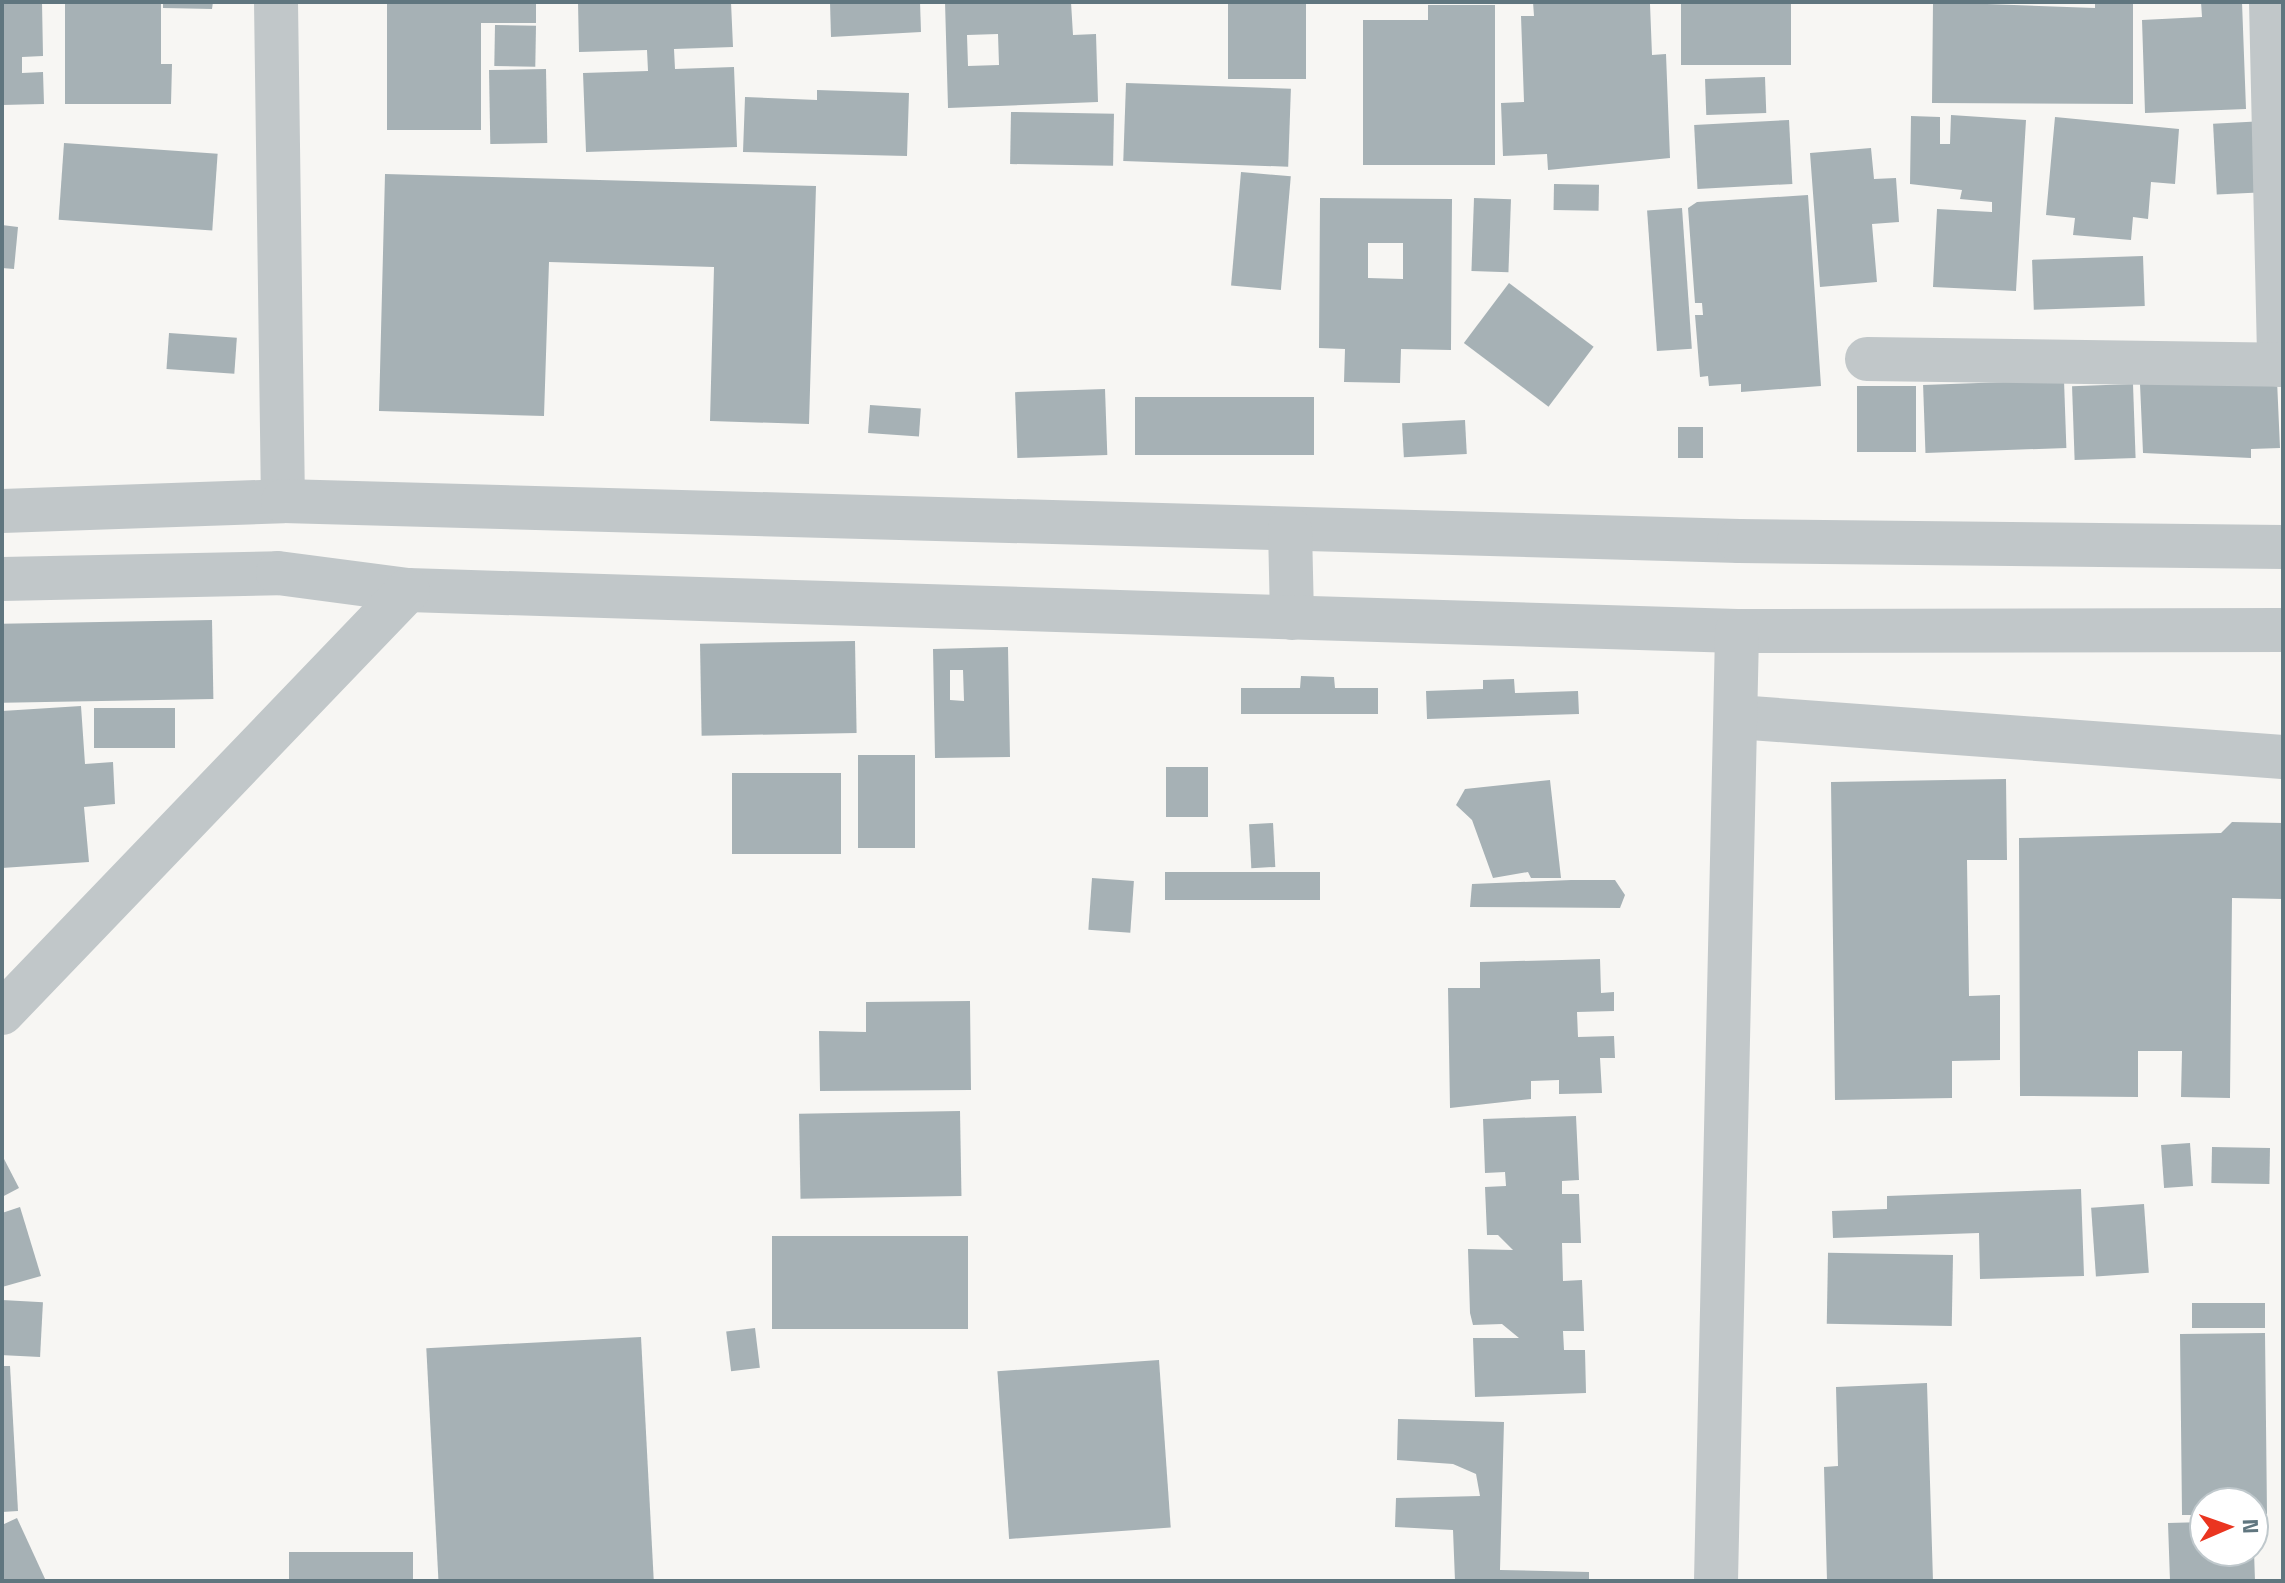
<!DOCTYPE html>
<style>
body{margin:0}
#map{position:relative;width:2285px;height:1583px;overflow:hidden;background:#f7f6f3;font-family:"Titillium Web",sans-serif}
div>[style]{position:absolute}
.building>*{inset:0;background:#a6b1b5;transform-origin:0 0}
.minor>*{height:44px;margin:-22px;padding:0 22px;transform-origin:22px;border-radius:22px;background:#c1c7c9}
span{translate:-50% -50%;white-space:nowrap;text-align:center;line-height:1.15;-webkit-text-stroke:8px #fff;paint-order:stroke}
.frame{position:absolute;inset:0;border:4px solid #60767f;pointer-events:none}
.north{position:absolute;left:2189px;top:1487px;width:80px;height:80px;box-sizing:border-box;background:#fff;border:2px solid #bfc8cc;border-radius:50%;rotate:88deg;font-size:22px;font-weight:700;line-height:32px;text-align:center;color:#60767f}
.north::after{content:'';display:block;margin:auto;width:28px;height:36px;background:#ea3520;clip-path:polygon(50% 0,100% 100%,50% 72%,0 100%)}
</style>
<div id="map">
<div class="building">
<i style="clip-path:polygon(2px 2px,42px 2px,43px 56px,22px 57px,22px 73px,43px 72px,44px 104px,2px 105px)"></i>
<i style="clip-path:polygon(65px 2px,161px 2px,161px 64px,172px 64px,171px 104px,65px 104px)"></i>
<i style="clip-path:polygon(163px 2px,213px 2px,212px 9px,163px 8px)"></i>
<i style="clip-path:polygon(387px 2px,536px 2px,536px 23px,481px 23px,481px 130px,387px 130px)"></i>
<i style="clip-path:polygon(578px 2px,731px 2px,733px 47px,674px 49px,675px 69px,734px 67px,737px 147px,586px 152px,583px 73px,648px 71px,647px 50px,579px 52px)"></i>
<i style="clip-path:polygon(830px 2px,920px 2px,921px 32px,831px 37px)"></i>
<i style="clip-path:polygon(evenodd,945px 2px,1071px 2px,1073px 35px,1096px 34px,1098px 102px,948px 108px,945px 2px,998px 34px,999px 65px,968px 66px,967px 35px,998px 34px)"></i>
<i style="left:1228px;top:2px;width:78px;height:77px"></i>
<i style="clip-path:polygon(1533px 2px,1650px 4px,1652px 55px,1666px 54px,1670px 158px,1548px 170px,1547px 154px,1503px 156px,1501px 103px,1524px 102px,1521px 16px,1534px 16px)"></i>
<i style="left:1681px;top:2px;width:110px;height:63px"></i>
<i style="clip-path:polygon(1933px 2px,2095px 8px,2095px 2px,2133px 2px,2133px 104px,1932px 103px)"></i>
<i style="clip-path:polygon(2201px 2px,2242px 2px,2246px 109px,2145px 113px,2142px 20px,2202px 17px)"></i>
<i style="clip-path:polygon(1428px 5px,1495px 5px,1495px 165px,1363px 165px,1363px 20px,1428px 20px)"></i>
<i style="left:495px;top:25px;width:41px;height:41px;rotate:1deg"></i>
<i style="left:546px;top:69px;width:74px;height:57px;rotate:89deg"></i>
<i style="left:1765px;top:77px;width:36px;height:60px;rotate:88deg"></i>
<i style="left:1126px;top:83px;width:165px;height:78px;rotate:2deg"></i>
<i style="clip-path:polygon(817px 90px,909px 93px,907px 156px,743px 152px,745px 97px,817px 100px)"></i>
<i style="left:1011px;top:112px;width:103px;height:52px;rotate:1deg"></i>
<i style="clip-path:polygon(1951px 115px,2026px 120px,2016px 291px,1933px 287px,1937px 209px,1992px 212px,1992px 202px,1960px 199px,1962px 190px,1910px 184px,1911px 116px,1940px 117px,1940px 144px,1950px 144px)"></i>
<i style="clip-path:polygon(2055px 117px,2179px 129px,2175px 184px,2151px 182px,2148px 219px,2133px 217px,2131px 240px,2073px 235px,2075px 218px,2046px 215px)"></i>
<i style="left:1789px;top:120px;width:64px;height:95px;rotate:87deg"></i>
<i style="left:2265px;top:121px;width:71px;height:52px;rotate:87deg"></i>
<i style="left:64px;top:143px;width:154px;height:77px;rotate:4deg"></i>
<i style="clip-path:polygon(1871px 148px,1874px 179px,1896px 178px,1899px 222px,1872px 224px,1877px 282px,1820px 287px,1810px 153px)"></i>
<i style="left:1241px;top:172px;width:50px;height:114px;rotate:5deg"></i>
<i style="clip-path:polygon(385px 174px,816px 186px,809px 424px,710px 421px,714px 267px,549px 262px,544px 416px,379px 411px)"></i>
<i style="left:1554px;top:184px;width:45px;height:26px;rotate:1deg"></i>
<i style="clip-path:polygon(1808px 195px,1821px 386px,1741px 392px,1741px 384px,1709px 386px,1708px 376px,1700px 377px,1695px 315px,1703px 315px,1702px 303px,1695px 303px,1688px 208px,1697px 202px)"></i>
<i style="clip-path:polygon(evenodd,1320px 198px,1452px 199px,1451px 350px,1401px 349px,1400px 383px,1344px 382px,1345px 349px,1319px 348px,1320px 198px,1368px 243px,1403px 243px,1403px 279px,1368px 278px,1368px 243px)"></i>
<i style="left:1474px;top:198px;width:37px;height:73px;rotate:2deg"></i>
<i style="left:1682px;top:208px;width:141px;height:35px;rotate:86deg"></i>
<i style="clip-path:polygon(2px 225px,18px 227px,14px 269px,2px 268px)"></i>
<i style="left:2143px;top:256px;width:50px;height:111px;rotate:88deg"></i>
<i style="left:1509px;top:283px;width:106px;height:75px;rotate:37deg"></i>
<i style="left:169px;top:333px;width:68px;height:36px;rotate:4deg"></i>
<i style="left:2064px;top:380px;width:68px;height:141px;rotate:88deg"></i>
<i style="clip-path:polygon(2277px 380px,2280px 448px,2251px 449px,2251px 458px,2143px 453px,2140px 384px)"></i>
<i style="left:2133px;top:384px;width:74px;height:61px;rotate:88deg"></i>
<i style="left:1857px;top:386px;width:59px;height:66px"></i>
<i style="left:1105px;top:389px;width:66px;height:90px;rotate:88deg"></i>
<i style="left:1314px;top:397px;width:58px;height:179px;rotate:90deg"></i>
<i style="left:870px;top:405px;width:51px;height:28px;rotate:4deg"></i>
<i style="left:1465px;top:420px;width:34px;height:63px;rotate:87deg"></i>
<i style="left:1678px;top:427px;width:25px;height:31px"></i>
<i style="left:212px;top:620px;width:79px;height:210px;rotate:89deg"></i>
<i style="left:855px;top:641px;width:92px;height:155px;rotate:89deg"></i>
<i style="clip-path:polygon(evenodd,1008px 647px,1010px 757px,935px 758px,933px 649px,1008px 647px,950px 670px,963px 670px,964px 701px,950px 700px,950px 670px)"></i>
<i style="clip-path:polygon(1301px 676px,1334px 677px,1335px 688px,1378px 688px,1378px 714px,1241px 714px,1241px 688px,1300px 688px)"></i>
<i style="clip-path:polygon(1514px 679px,1515px 693px,1578px 691px,1579px 714px,1427px 719px,1426px 691px,1483px 689px,1483px 680px)"></i>
<i style="clip-path:polygon(81px 706px,85px 764px,113px 762px,115px 804px,84px 807px,89px 862px,2px 868px,2px 711px)"></i>
<i style="left:175px;top:708px;width:40px;height:81px;rotate:90deg"></i>
<i style="left:858px;top:755px;width:57px;height:93px"></i>
<i style="left:1166px;top:767px;width:42px;height:50px"></i>
<i style="left:732px;top:773px;width:109px;height:81px"></i>
<i style="clip-path:polygon(2006px 779px,2007px 860px,1967px 860px,1969px 996px,2000px 995px,2000px 1060px,1952px 1061px,1952px 1098px,1835px 1100px,1831px 782px)"></i>
<i style="clip-path:polygon(1550px 780px,1561px 878px,1531px 878px,1528px 872px,1493px 878px,1472px 820px,1456px 805px,1465px 789px)"></i>
<i style="clip-path:polygon(2232px 822px,2283px 823px,2283px 899px,2232px 898px,2230px 1098px,2181px 1097px,2182px 1051px,2138px 1051px,2138px 1097px,2020px 1096px,2019px 838px,2221px 833px)"></i>
<i style="left:1273px;top:823px;width:44px;height:24px;rotate:87deg"></i>
<i style="left:1320px;top:872px;width:28px;height:155px;rotate:90deg"></i>
<i style="left:1092px;top:878px;width:42px;height:52px;rotate:4deg"></i>
<i style="clip-path:polygon(1571px 880px,1615px 880px,1625px 895px,1620px 908px,1470px 907px,1472px 884px)"></i>
<i style="clip-path:polygon(1600px 959px,1601px 993px,1614px 992px,1614px 1011px,1577px 1012px,1578px 1037px,1614px 1036px,1615px 1058px,1600px 1058px,1602px 1093px,1559px 1094px,1559px 1080px,1531px 1081px,1531px 1099px,1450px 1108px,1448px 988px,1480px 988px,1480px 962px)"></i>
<i style="clip-path:polygon(970px 1001px,971px 1090px,820px 1091px,819px 1031px,866px 1032px,866px 1002px)"></i>
<i style="left:960px;top:1111px;width:85px;height:161px;rotate:89deg"></i>
<i style="clip-path:polygon(1576px 1116px,1579px 1180px,1562px 1181px,1562px 1194px,1579px 1194px,1581px 1243px,1562px 1243px,1563px 1281px,1582px 1280px,1584px 1331px,1563px 1331px,1564px 1350px,1585px 1350px,1586px 1393px,1475px 1397px,1473px 1338px,1519px 1338px,1502px 1324px,1473px 1325px,1470px 1313px,1468px 1249px,1513px 1250px,1498px 1235px,1487px 1235px,1485px 1187px,1506px 1186px,1505px 1172px,1485px 1173px,1483px 1119px)"></i>
<i style="left:2190px;top:1143px;width:43px;height:29px;rotate:86deg"></i>
<i style="left:2212px;top:1147px;width:58px;height:36px;rotate:1deg"></i>
<i style="clip-path:polygon(2px 1155px,19px 1188px,2px 1197px)"></i>
<i style="clip-path:polygon(2081px 1189px,2084px 1276px,1980px 1279px,1979px 1233px,1833px 1238px,1832px 1211px,1887px 1209px,1887px 1196px)"></i>
<i style="left:2144px;top:1204px;width:69px;height:53px;rotate:86deg"></i>
<i style="clip-path:polygon(20px 1207px,41px 1276px,2px 1287px,2px 1213px)"></i>
<i style="left:772px;top:1236px;width:196px;height:93px"></i>
<i style="left:1953px;top:1255px;width:71px;height:125px;rotate:91deg"></i>
<i style="left:2px;top:1300px;width:41px;height:55px;rotate:3deg"></i>
<i style="left:2265px;top:1303px;width:25px;height:73px;rotate:90deg"></i>
<i style="left:755px;top:1328px;width:40px;height:29px;rotate:83deg"></i>
<i style="clip-path:polygon(2265px 1333px,2267px 1514px,2253px 1514px,2253px 1503px,2205px 1503px,2205px 1515px,2182px 1515px,2180px 1334px)"></i>
<i style="left:641px;top:1337px;width:244px;height:215px;rotate:87deg"></i>
<i style="left:1159px;top:1360px;width:168px;height:162px;rotate:86deg"></i>
<i style="clip-path:polygon(2px 1366px,10px 1366px,18px 1511px,2px 1512px)"></i>
<i style="clip-path:polygon(1927px 1383px,1933px 1581px,1827px 1581px,1824px 1467px,1838px 1466px,1836px 1387px)"></i>
<i style="clip-path:polygon(1398px 1419px,1504px 1422px,1500px 1570px,1589px 1572px,1589px 1581px,1455px 1581px,1453px 1530px,1395px 1527px,1396px 1498px,1480px 1496px,1476px 1474px,1453px 1464px,1397px 1460px)"></i>
<i style="clip-path:polygon(17px 1518px,46px 1581px,2px 1581px,2px 1525px)"></i>
<i style="clip-path:polygon(2205px 1522px,2205px 1551px,2254px 1551px,2255px 1581px,2170px 1581px,2168px 1523px)"></i>
<i style="left:413px;top:1552px;width:29px;height:124px;rotate:90deg"></i>
</div>
<div class="minor">
<i style="left:276px;top:2px;width:499px;rotate:89.2deg"></i>
<i style="left:2271px;top:2px;width:363px;rotate:88.7deg"></i>
<i style="left:1867px;top:359px;width:416px;rotate:0.8deg"></i>
<i style="left:2px;top:511px;width:281px;rotate:-2deg"></i>
<i style="left:283px;top:501px;width:1457px;rotate:1.57deg"></i>
<i style="left:1739px;top:541px;width:544px;rotate:0.63deg"></i>
<i style="left:1290px;top:529px;width:89px;rotate:88.7deg"></i>
<i style="left:2px;top:579px;width:276px;rotate:-1.2deg"></i>
<i style="left:278px;top:573px;width:131px;rotate:7.5deg"></i>
<i style="left:408px;top:590px;width:1330px;rotate:1.77deg"></i>
<i style="left:1737px;top:631px;width:546px;rotate:-0.1deg"></i>
<i style="left:1737px;top:717px;width:547px;rotate:4.19deg"></i>
<i style="left:2px;top:1013px;width:586px;rotate:-46.17deg"></i>
<i style="left:1716px;top:1581px;width:950px;rotate:-88.73deg"></i>
</div>
<div class="frame"></div>
<div class="north">N</div>
</div>
